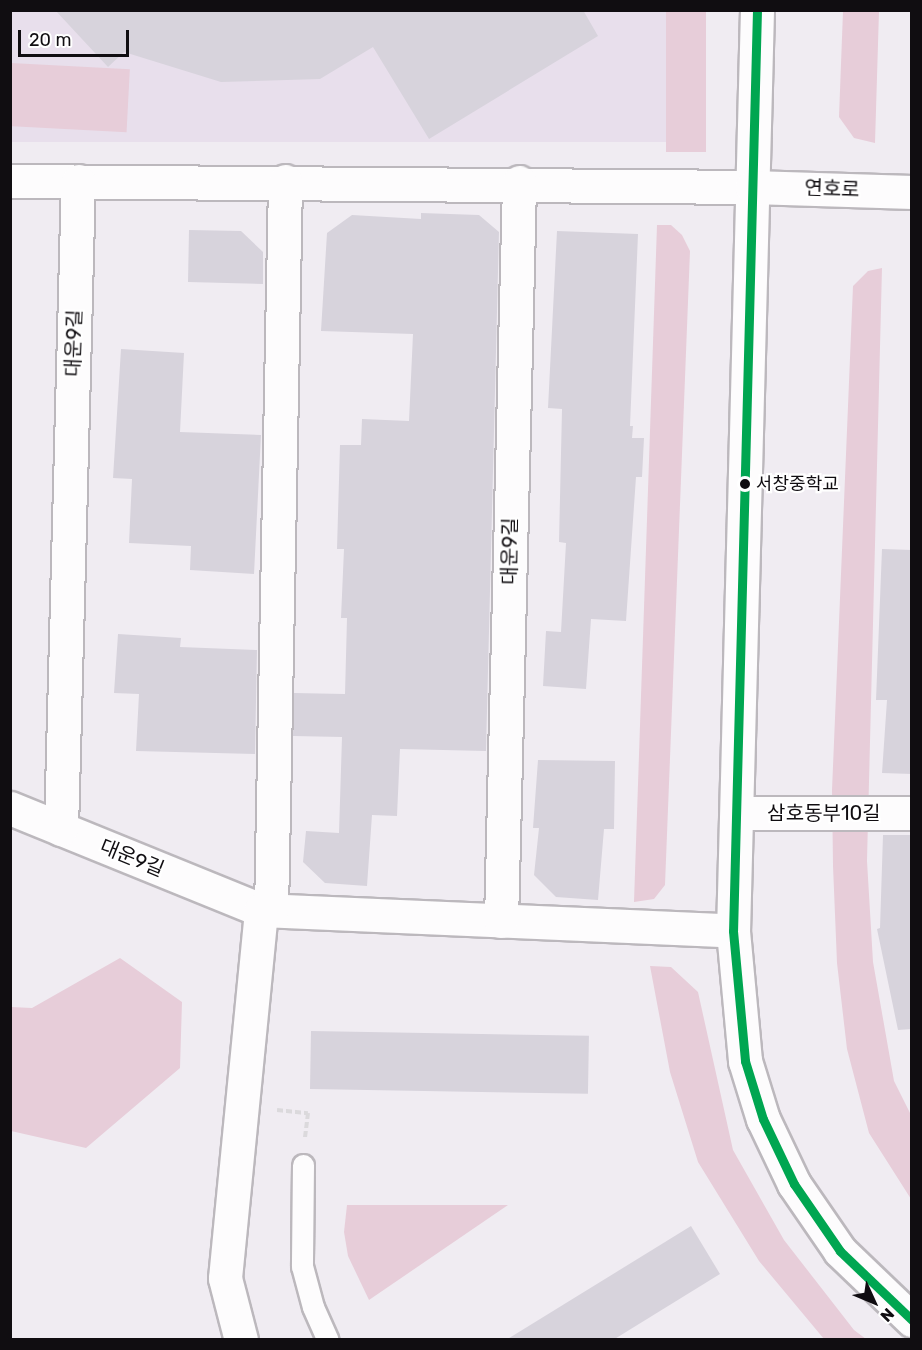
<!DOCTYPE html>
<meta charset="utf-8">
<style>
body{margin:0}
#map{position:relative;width:922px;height:1350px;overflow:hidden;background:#f0ecf2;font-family:Rubik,"Noto Sans KR",sans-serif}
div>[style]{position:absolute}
.built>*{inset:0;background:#e8dfec;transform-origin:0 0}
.green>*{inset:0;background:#e7cdd9;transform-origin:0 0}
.building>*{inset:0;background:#d7d3dc;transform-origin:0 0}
.path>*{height:4px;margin-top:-2px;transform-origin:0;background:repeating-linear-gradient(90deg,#dbd9dc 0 6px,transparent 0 9px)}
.roads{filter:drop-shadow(2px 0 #bcb8bd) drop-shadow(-2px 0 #bcb8bd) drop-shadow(0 2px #bcb8bd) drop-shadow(0 -2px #bcb8bd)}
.lane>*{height:21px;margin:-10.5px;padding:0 10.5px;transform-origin:10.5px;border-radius:10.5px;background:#fdfcfd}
.street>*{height:33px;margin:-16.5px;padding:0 16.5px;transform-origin:16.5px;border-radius:16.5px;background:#fdfcfd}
.secondary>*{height:33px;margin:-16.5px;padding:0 16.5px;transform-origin:16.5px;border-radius:16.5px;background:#fdfcfd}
.bus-1>*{height:9px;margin:-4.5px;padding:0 4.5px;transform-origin:4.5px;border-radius:4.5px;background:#00a651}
.dots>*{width:16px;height:16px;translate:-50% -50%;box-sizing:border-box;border:3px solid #fff;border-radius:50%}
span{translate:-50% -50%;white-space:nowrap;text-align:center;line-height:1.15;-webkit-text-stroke:4.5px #fff;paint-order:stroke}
.bus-label{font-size:18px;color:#100d11}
.left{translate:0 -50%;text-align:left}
.street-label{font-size:20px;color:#100d11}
.frame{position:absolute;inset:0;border:12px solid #100d11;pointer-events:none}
.north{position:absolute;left:844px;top:1272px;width:60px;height:60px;-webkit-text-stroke:4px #fff;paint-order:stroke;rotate:134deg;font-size:16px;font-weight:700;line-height:24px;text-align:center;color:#100d11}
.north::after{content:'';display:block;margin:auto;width:21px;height:27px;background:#100d11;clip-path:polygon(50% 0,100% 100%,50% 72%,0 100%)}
.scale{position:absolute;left:18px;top:30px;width:111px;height:27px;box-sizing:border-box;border:3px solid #100d11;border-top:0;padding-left:8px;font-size:18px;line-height:21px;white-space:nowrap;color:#100d11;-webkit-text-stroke:4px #fff;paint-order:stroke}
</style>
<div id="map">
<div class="built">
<i style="left:11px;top:11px;width:695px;height:131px"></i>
</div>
<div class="green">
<i style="left:666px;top:11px;width:40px;height:141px"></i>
<i style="clip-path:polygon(843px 11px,879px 11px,875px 143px,854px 138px,839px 117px)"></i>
<i style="left:11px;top:63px;width:119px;height:63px;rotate:3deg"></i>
<i style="clip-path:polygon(657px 225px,671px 225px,682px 235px,690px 251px,665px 885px,654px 899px,634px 902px)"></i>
<i style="clip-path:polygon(882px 268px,867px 861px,873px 962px,894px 1081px,911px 1115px,911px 1199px,869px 1133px,847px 1049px,837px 963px,833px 866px,832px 790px,853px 286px,868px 271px)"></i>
<i style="clip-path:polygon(120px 958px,182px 1002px,180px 1068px,86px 1148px,11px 1131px,11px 1007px,32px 1008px)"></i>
<i style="clip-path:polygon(650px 966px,671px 967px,698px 992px,733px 1150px,784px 1240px,854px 1330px,866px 1339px,824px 1339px,759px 1261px,698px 1162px,670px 1072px)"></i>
<i style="clip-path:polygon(347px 1205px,508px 1205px,369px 1300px,348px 1256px,344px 1232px)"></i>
</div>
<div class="building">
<i style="clip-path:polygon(55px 10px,583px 10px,598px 36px,429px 139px,373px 47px,320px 79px,221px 82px,124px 52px,108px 67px)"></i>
<i style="clip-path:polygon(421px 213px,479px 215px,499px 232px,486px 751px,400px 749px,397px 816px,372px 815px,367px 886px,325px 883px,303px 862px,306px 831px,339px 833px,342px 737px,293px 736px,294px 693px,345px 694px,347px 618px,341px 618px,344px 549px,337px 549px,340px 445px,361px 445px,362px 419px,409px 421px,413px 334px,321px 331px,327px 233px,352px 215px,421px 219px)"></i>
<i style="clip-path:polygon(189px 230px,241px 231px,263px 252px,263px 284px,188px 282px)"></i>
<i style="clip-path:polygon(557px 231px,638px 234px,630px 426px,633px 426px,632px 438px,644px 438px,642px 477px,636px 477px,626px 621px,591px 619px,586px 689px,543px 686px,546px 631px,561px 632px,566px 543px,559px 542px,562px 409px,548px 408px)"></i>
<i style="clip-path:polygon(121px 349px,184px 353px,180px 432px,261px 435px,254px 574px,190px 570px,191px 546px,129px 543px,132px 479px,113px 478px)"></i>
<i style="clip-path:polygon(882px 549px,912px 550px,912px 774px,882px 773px,887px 700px,876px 700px)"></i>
<i style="clip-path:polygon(118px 634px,181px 638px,180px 647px,257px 650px,255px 754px,136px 751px,139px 694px,114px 693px)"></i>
<i style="clip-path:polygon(538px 760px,615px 761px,614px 829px,604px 829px,598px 900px,556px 897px,534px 875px,539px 828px,533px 828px)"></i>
<i style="clip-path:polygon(883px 835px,912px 835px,912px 1029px,898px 1030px,877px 929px,880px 928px)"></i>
<i style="left:311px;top:1031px;width:278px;height:58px;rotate:1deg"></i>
<i style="clip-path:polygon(691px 1226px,720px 1274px,613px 1340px,506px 1340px)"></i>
</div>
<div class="path">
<i style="left:277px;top:1110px;width:31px;rotate:6deg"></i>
<i style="left:308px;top:1113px;width:25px;rotate:97deg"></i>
</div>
<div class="roads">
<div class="lane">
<i style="left:303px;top:1165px;width:101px;rotate:90.6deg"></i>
<i style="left:302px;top:1266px;width:42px;rotate:75deg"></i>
<i style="left:313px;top:1307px;width:36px;rotate:66deg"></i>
</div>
<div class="street">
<i style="left:10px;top:181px;width:742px;rotate:0.46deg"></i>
<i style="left:10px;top:808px;width:271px;rotate:22.1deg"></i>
<i style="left:261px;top:910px;width:472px;rotate:2.5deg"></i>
<i style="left:737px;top:813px;width:175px"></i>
<i style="left:61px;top:829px;width:648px;rotate:-88.5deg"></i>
<i style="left:271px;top:911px;width:730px;rotate:-88.9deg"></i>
<i style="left:501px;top:921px;width:739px;rotate:-88.6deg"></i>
<i style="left:241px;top:1340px;width:64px;rotate:-104.5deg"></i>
<i style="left:225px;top:1278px;width:370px;rotate:-84.4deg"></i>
</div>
<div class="secondary">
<i style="left:757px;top:10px;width:921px;rotate:91.49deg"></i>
<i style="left:733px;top:931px;width:131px;rotate:84.7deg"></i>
<i style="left:745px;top:1061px;width:61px;rotate:72.8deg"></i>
<i style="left:763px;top:1119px;width:72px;rotate:64.5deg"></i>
<i style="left:794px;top:1184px;width:81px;rotate:55.5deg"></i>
<i style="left:840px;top:1251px;width:100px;rotate:43.8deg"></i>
<i style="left:752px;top:187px;width:160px;rotate:1.8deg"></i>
</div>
</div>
<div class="bus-1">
<i style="left:757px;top:10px;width:921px;rotate:91.49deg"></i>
<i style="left:733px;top:931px;width:131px;rotate:84.7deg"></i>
<i style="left:745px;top:1061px;width:61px;rotate:72.8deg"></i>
<i style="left:763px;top:1119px;width:72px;rotate:64.5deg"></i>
<i style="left:794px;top:1184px;width:81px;rotate:55.5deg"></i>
<i style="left:840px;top:1251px;width:100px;rotate:43.8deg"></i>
</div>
<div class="dots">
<i style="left:745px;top:484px;background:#100d11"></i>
</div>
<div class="bus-label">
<span class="left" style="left:756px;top:484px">서창중학교</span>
</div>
<div class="street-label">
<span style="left:832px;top:189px;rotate:2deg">연호로</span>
<span style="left:74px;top:343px;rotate:-88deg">대운9길</span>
<span style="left:510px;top:551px;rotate:-89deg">대운9길</span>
<span style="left:824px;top:813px">삼호동부10길</span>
<span style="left:132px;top:858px;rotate:22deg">대운9길</span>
</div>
<div class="frame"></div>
<div class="north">N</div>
<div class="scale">20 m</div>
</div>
